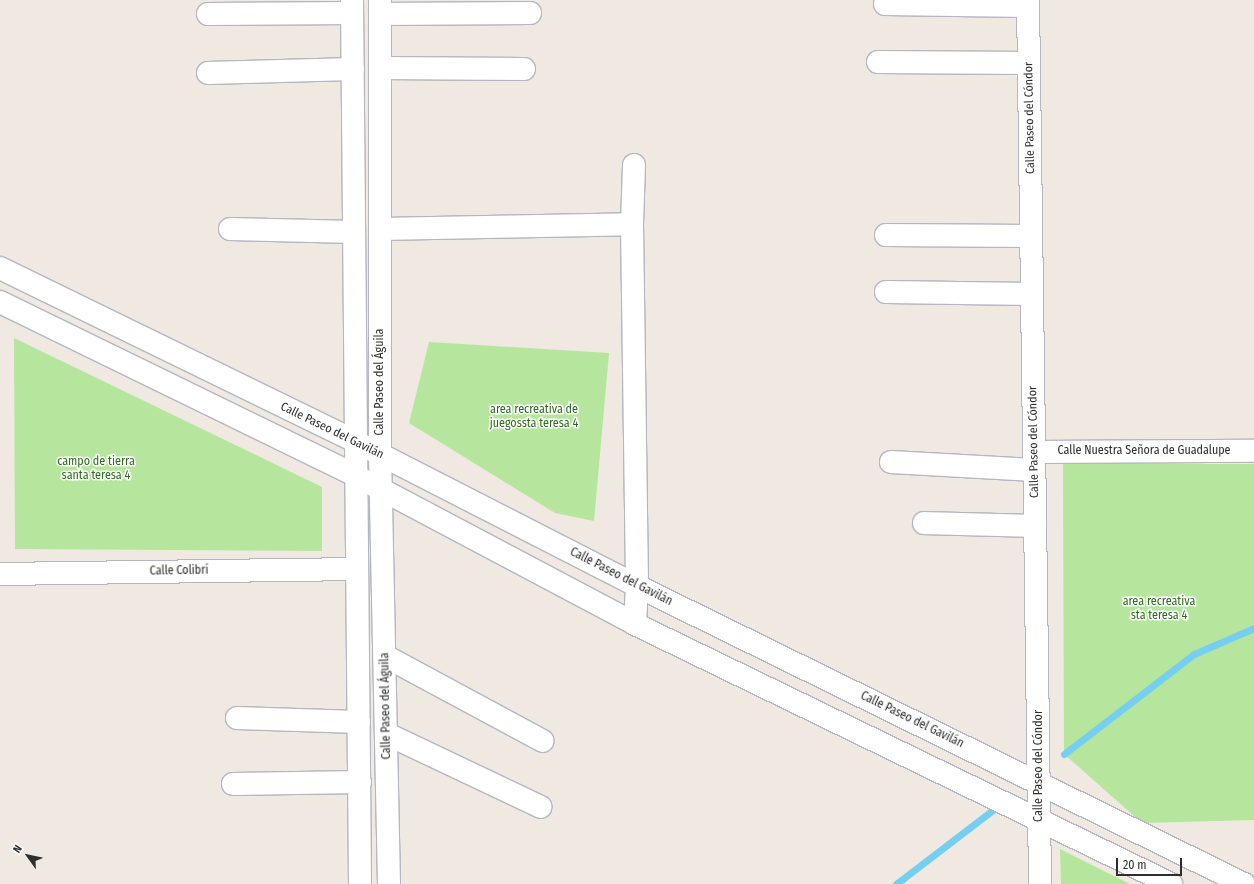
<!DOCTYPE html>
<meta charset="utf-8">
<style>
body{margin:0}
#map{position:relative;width:1254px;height:884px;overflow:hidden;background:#efe9e1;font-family:"Fira Sans Condensed",sans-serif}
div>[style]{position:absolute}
.green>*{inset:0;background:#b6e59e}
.stream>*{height:7px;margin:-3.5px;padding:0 3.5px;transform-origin:3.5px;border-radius:3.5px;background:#75cff0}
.roads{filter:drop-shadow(1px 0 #b4b7c1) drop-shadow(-1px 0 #b4b7c1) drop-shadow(0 1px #b4b7c1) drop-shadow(0 -1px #b4b7c1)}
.minor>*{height:22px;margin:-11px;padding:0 11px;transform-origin:11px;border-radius:11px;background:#fff}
span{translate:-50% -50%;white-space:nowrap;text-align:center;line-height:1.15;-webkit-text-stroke:3px #fff;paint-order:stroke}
.street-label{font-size:12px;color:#2e2e2e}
.park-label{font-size:12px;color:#2c6e1b}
.north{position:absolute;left:8px;top:836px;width:40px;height:40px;-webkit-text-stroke:3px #fff;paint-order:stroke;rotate:303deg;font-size:11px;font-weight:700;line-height:16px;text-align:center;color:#2e2e2e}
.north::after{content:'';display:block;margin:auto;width:14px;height:18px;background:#2e2e2e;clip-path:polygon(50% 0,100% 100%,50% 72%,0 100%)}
.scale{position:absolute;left:1116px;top:858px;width:66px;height:18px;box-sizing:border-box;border:2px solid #2e2e2e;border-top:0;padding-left:5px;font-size:12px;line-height:14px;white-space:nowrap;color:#2e2e2e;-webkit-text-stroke:3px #fff;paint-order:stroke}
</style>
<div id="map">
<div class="green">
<i style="clip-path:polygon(14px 338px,322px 487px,322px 551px,15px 549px)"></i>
<i style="clip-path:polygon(429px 342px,609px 353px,594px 521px,555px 513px,409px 423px)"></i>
<i style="clip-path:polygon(1063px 464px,1254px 464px,1254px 820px,1142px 823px,1064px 754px)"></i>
<i style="clip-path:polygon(1060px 849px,1130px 884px,1061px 884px)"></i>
</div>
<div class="stream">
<i style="left:1064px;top:754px;width:164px;rotate:-37.6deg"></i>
<i style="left:1194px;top:654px;width:65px;rotate:-23.4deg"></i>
<i style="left:896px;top:884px;width:123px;rotate:-37.4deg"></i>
</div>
<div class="roads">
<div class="minor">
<i style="left:352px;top:0;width:884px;rotate:89.48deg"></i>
<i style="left:380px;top:0;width:454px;rotate:90deg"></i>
<i style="left:380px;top:454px;width:430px;rotate:88.8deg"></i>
<i style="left:1028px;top:0;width:884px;rotate:89.22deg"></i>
<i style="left:885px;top:4px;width:143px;rotate:0.8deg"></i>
<i style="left:208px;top:14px;width:144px;rotate:-0.4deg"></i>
<i style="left:380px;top:14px;width:150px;rotate:-0.4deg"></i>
<i style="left:878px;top:62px;width:151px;rotate:0.4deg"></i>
<i style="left:380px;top:68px;width:144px;rotate:0.4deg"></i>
<i style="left:208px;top:73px;width:145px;rotate:-1.6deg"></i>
<i style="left:634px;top:165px;width:59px;rotate:91.9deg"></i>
<i style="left:632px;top:224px;width:362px;rotate:89.2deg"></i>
<i style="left:637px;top:586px;width:38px;rotate:93deg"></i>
<i style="left:230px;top:229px;width:124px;rotate:1.4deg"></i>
<i style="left:380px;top:229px;width:252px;rotate:-1.1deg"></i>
<i style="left:886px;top:235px;width:145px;rotate:0.4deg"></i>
<i style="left:0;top:268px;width:396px;rotate:26deg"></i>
<i style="left:356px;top:442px;width:316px;rotate:27.1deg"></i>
<i style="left:637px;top:586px;width:676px;rotate:26.15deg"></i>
<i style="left:886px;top:292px;width:146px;rotate:0.8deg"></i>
<i style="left:0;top:302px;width:396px;rotate:26deg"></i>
<i style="left:356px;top:476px;width:316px;rotate:27.9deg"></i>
<i style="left:635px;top:624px;width:596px;rotate:25.88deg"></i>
<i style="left:1034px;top:452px;width:220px;rotate:-0.3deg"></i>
<i style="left:891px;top:462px;width:143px;rotate:3.2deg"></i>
<i style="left:924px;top:523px;width:111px;rotate:1.5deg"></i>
<i style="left:0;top:574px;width:357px;rotate:-0.8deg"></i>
<i style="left:385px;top:656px;width:179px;rotate:28.3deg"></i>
<i style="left:237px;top:718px;width:122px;rotate:1.9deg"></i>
<i style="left:387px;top:734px;width:170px;rotate:25.4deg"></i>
<i style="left:233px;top:784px;width:127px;rotate:-0.9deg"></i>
</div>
</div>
<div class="street-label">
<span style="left:1030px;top:118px;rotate:-91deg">Calle Paseo del Cóndor</span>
<span style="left:380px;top:382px;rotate:-90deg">Calle Paseo del Águila</span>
<span style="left:332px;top:431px;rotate:26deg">Calle Paseo del Gavilán</span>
<span style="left:1034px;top:442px;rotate:-91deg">Calle Paseo del Cóndor</span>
<span style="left:1144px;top:451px">Calle Nuestra Señora de Guadalupe</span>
<span style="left:179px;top:571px;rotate:-1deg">Calle Colibrí</span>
<span style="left:621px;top:577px;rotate:27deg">Calle Paseo del Gavilán</span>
<span style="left:386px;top:706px;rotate:-91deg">Calle Paseo del Águila</span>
<span style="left:912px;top:720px;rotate:26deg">Calle Paseo del Gavilán</span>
<span style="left:1039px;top:766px;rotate:-90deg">Calle Paseo del Cóndor</span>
</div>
<div class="park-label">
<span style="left:534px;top:417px">area recreativa de<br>juegossta teresa 4</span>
<span style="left:96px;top:469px">campo de tierra<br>santa teresa 4</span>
<span style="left:1159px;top:609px">area recreativa<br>sta teresa 4</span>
</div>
<div class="north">N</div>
<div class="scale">20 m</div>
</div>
